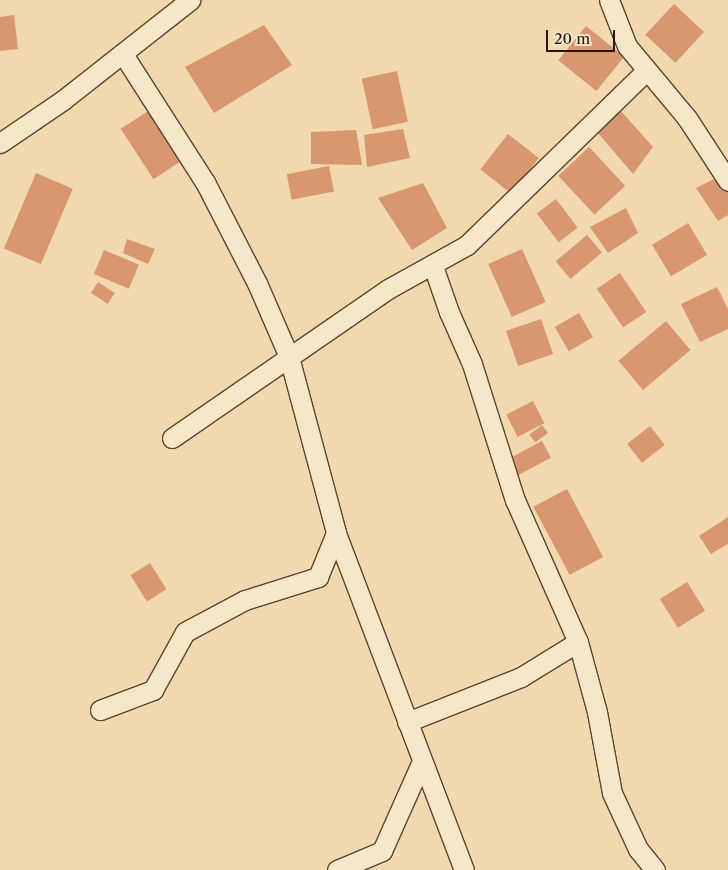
<!DOCTYPE html>
<style>
body{margin:0}
#map{position:relative;width:728px;height:870px;overflow:hidden;background:#f1d8ae;font-family:"Libre Caslon Text",serif}
div>[style]{position:absolute}
.building>*{inset:0;background:#d8976e;transform-origin:0 0}
.roads{filter:drop-shadow(1px 0 #58462e) drop-shadow(-1px 0 #58462e) drop-shadow(0 1px #58462e) drop-shadow(0 -1px #58462e)}
.minor>*{height:19px;margin:-9.5px;padding:0 9.5px;transform-origin:9.5px;border-radius:9.5px;background:#f6e6ca}
span{translate:-50% -50%;white-space:nowrap;text-align:center;line-height:1.15;-webkit-text-stroke:5px #f6e6ca;paint-order:stroke}
.scale{position:absolute;left:546px;top:30px;width:69px;height:22px;box-sizing:border-box;border:2px solid #251504;border-top:0;padding-left:6px;font-size:15px;line-height:18px;white-space:nowrap;color:#251504;-webkit-text-stroke:4px #f6e6ca;paint-order:stroke}
</style>
<div id="map">
<div class="building">
<i style="left:674px;top:4px;width:41px;height:42px;rotate:43deg"></i>
<i style="clip-path:polygon(14px 15px,18px 49px,0 51px,0 17px)"></i>
<i style="clip-path:polygon(264px 25px,292px 65px,214px 113px,185px 67px)"></i>
<i style="left:586px;top:26px;width:49px;height:44px;rotate:39deg"></i>
<i style="left:397px;top:71px;width:52px;height:36px;rotate:78deg"></i>
<i style="left:156px;top:106px;width:60px;height:42px;rotate:57deg"></i>
<i style="clip-path:polygon(620px 110px,653px 147px,633px 174px,598px 133px)"></i>
<i style="clip-path:polygon(403px 129px,410px 158px,367px 167px,364px 135px)"></i>
<i style="clip-path:polygon(356px 130px,362px 165px,311px 164px,311px 132px)"></i>
<i style="left:508px;top:134px;width:39px;height:45px;rotate:38deg"></i>
<i style="left:589px;top:147px;width:53px;height:42px;rotate:47deg"></i>
<i style="left:329px;top:166px;width:26px;height:43px;rotate:79deg"></i>
<i style="clip-path:polygon(728px 172px,728px 215px,718px 221px,696px 188px)"></i>
<i style="left:36px;top:173px;width:40px;height:82px;rotate:23deg"></i>
<i style="clip-path:polygon(423px 183px,447px 228px,412px 250px,378px 198px)"></i>
<i style="left:556px;top:199px;width:36px;height:24px;rotate:53deg"></i>
<i style="clip-path:polygon(626px 208px,638px 233px,608px 253px,590px 227px)"></i>
<i style="left:688px;top:223px;width:37px;height:42px;rotate:59deg"></i>
<i style="left:587px;top:235px;width:23px;height:41px;rotate:50deg"></i>
<i style="clip-path:polygon(127px 239px,155px 249px,148px 264px,123px 253px)"></i>
<i style="left:522px;top:249px;width:58px;height:37px;rotate:66deg"></i>
<i style="left:104px;top:250px;width:38px;height:26px;rotate:23deg"></i>
<i style="left:620px;top:273px;width:47px;height:28px;rotate:56deg"></i>
<i style="left:98px;top:282px;width:20px;height:13px;rotate:33deg"></i>
<i style="clip-path:polygon(717px 287px,728px 309px,728px 329px,700px 342px,681px 304px)"></i>
<i style="left:579px;top:313px;width:28px;height:28px;rotate:60deg"></i>
<i style="left:541px;top:319px;width:37px;height:37px;rotate:71deg"></i>
<i style="left:666px;top:321px;width:38px;height:62px;rotate:50deg"></i>
<i style="left:533px;top:401px;width:25px;height:30px;rotate:63deg"></i>
<i style="left:542px;top:425px;width:10px;height:16px;rotate:53deg"></i>
<i style="left:650px;top:426px;width:24px;height:29px;rotate:52deg"></i>
<i style="left:542px;top:441px;width:19px;height:39px;rotate:62deg"></i>
<i style="left:567px;top:489px;width:77px;height:38px;rotate:62deg"></i>
<i style="clip-path:polygon(728px 517px,728px 544px,711px 554px,699px 536px)"></i>
<i style="left:150px;top:563px;width:31px;height:23px;rotate:58deg"></i>
<i style="left:687px;top:582px;width:34px;height:32px;rotate:58deg"></i>
</div>
<div class="roads">
<div class="minor">
<i style="left:609px;top:0;width:49px;rotate:68.6deg"></i>
<i style="left:627px;top:46px;width:94px;rotate:50.2deg"></i>
<i style="left:687px;top:118px;width:75px;rotate:56.9deg"></i>
<i style="left:123px;top:54px;width:152px;rotate:57.4deg"></i>
<i style="left:205px;top:182px;width:114px;rotate:62.8deg"></i>
<i style="left:257px;top:283px;width:81px;rotate:66.6deg"></i>
<i style="left:289px;top:357px;width:182px;rotate:75deg"></i>
<i style="left:336px;top:533px;width:360px;rotate:69.2deg"></i>
<i style="left:0;top:143px;width:76px;rotate:-34.3deg"></i>
<i style="left:63px;top:100px;width:162px;rotate:-38.2deg"></i>
<i style="left:433px;top:266px;width:49px;rotate:70.8deg"></i>
<i style="left:449px;top:312px;width:57px;rotate:66.1deg"></i>
<i style="left:472px;top:364px;width:143px;rotate:72.5deg"></i>
<i style="left:515px;top:500px;width:155px;rotate:66.1deg"></i>
<i style="left:578px;top:642px;width:73px;rotate:74.8deg"></i>
<i style="left:597px;top:712px;width:82px;rotate:79.5deg"></i>
<i style="left:612px;top:793px;width:62px;rotate:65.1deg"></i>
<i style="left:638px;top:849px;width:27px;rotate:51deg"></i>
<i style="left:172px;top:438px;width:262px;rotate:-34.6deg"></i>
<i style="left:388px;top:289px;width:90px;rotate:-29.1deg"></i>
<i style="left:467px;top:245px;width:250px;rotate:-44.2deg"></i>
<i style="left:100px;top:710px;width:57px;rotate:-20.7deg"></i>
<i style="left:153px;top:690px;width:66px;rotate:-61.1deg"></i>
<i style="left:185px;top:632px;width:68px;rotate:-28.1deg"></i>
<i style="left:245px;top:600px;width:77px;rotate:-17.5deg"></i>
<i style="left:318px;top:577px;width:48px;rotate:-67.8deg"></i>
<i style="left:407px;top:722px;width:123px;rotate:-21.5deg"></i>
<i style="left:521px;top:677px;width:67px;rotate:-31.6deg"></i>
<i style="left:337px;top:870px;width:49px;rotate:-22.9deg"></i>
<i style="left:382px;top:851px;width:98px;rotate:-66deg"></i>
</div>
</div>
<div class="scale">20 m</div>
</div>
